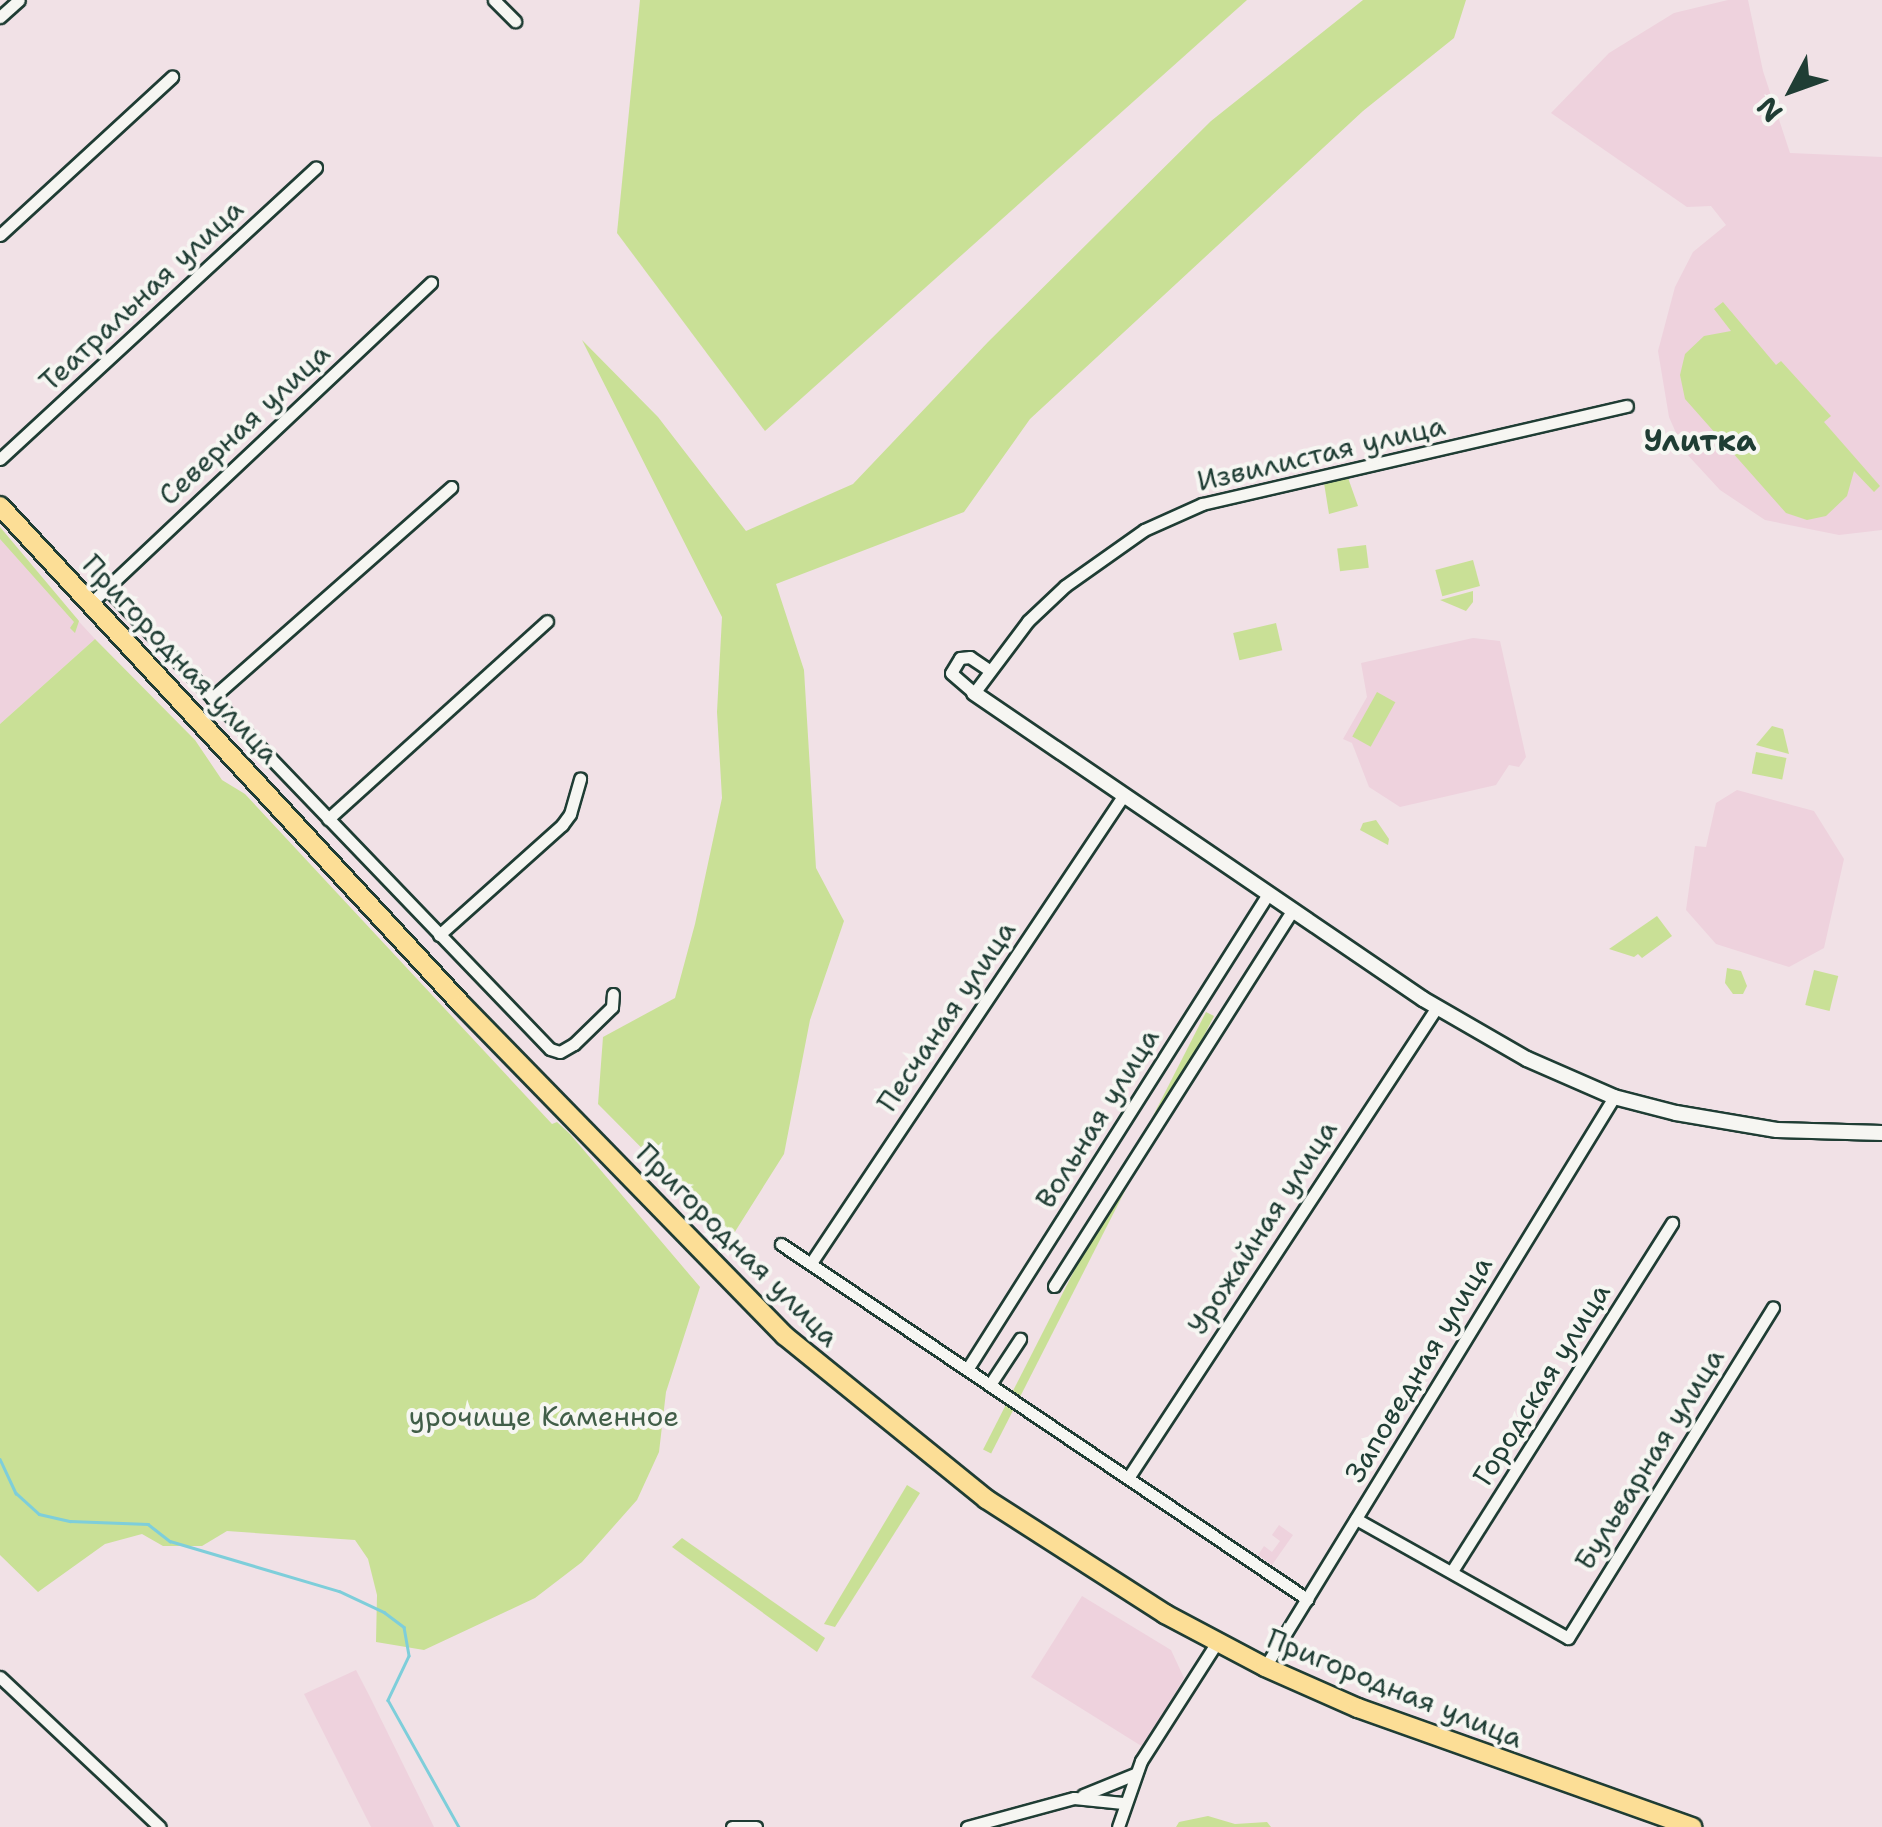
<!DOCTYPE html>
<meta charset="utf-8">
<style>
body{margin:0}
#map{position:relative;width:1882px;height:1827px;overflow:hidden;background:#f1e1e6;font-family:"Shantell Sans",sans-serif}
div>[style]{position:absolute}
.built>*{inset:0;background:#eed2dd}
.green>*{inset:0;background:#c9e096;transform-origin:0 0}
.stream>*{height:2.5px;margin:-1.25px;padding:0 1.25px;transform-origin:1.25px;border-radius:1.25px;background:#7eceda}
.roads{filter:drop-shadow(2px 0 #1f3d34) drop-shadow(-2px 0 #1f3d34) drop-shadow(0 2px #1f3d34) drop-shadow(0 -2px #1f3d34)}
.minor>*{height:11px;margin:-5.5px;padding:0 5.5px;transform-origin:5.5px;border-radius:5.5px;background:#f6f6f2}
.tertiary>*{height:14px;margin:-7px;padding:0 7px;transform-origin:7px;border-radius:7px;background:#f6f6f2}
.primary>*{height:18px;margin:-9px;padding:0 9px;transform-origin:9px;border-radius:9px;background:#fcde96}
span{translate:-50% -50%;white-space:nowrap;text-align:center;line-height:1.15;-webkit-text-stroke:8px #f6f6f2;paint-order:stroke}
.street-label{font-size:28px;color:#1f3d34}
.park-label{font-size:28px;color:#415e48}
.neighbourhood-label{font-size:30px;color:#1f3d34;font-weight:700}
.north{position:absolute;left:1742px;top:40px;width:100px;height:100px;-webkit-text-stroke:8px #f6f6f2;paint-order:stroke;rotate:229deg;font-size:28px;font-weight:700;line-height:40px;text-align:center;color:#1f3d34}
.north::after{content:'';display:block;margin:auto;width:35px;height:45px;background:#1f3d34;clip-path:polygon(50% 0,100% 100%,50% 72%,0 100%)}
</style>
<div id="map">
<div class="built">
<i style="clip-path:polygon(1728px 0,1748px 0,1763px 71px,1790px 153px,1882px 157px,1882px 530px,1839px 535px,1765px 520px,1720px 490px,1684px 451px,1669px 417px,1658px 351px,1675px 287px,1693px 252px,1726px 225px,1711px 206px,1687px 207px,1551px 113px,1609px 53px,1674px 13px)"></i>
<i style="clip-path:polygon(0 536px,95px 639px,0 724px)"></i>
<i style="clip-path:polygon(1473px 638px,1500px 641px,1526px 757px,1519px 767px,1509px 765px,1496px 785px,1400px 807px,1369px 787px,1352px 743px,1343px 739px,1367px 697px,1361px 663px)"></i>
<i style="clip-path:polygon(1737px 790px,1814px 811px,1844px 859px,1824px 948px,1789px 967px,1716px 944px,1686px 910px,1695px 846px,1706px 847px,1716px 803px)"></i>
<i style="clip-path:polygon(1279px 1525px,1293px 1535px,1272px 1565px,1258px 1555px,1264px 1546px,1272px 1552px,1280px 1541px,1272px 1535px)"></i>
<i style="clip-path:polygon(1082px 1596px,1171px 1650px,1184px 1678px,1143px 1747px,1031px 1677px)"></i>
<i style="clip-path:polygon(356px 1670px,370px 1697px,434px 1827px,371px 1827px,304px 1694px)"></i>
</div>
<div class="green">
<i style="clip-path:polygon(640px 0,1247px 0,765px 431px,617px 233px)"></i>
<i style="clip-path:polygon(1363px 0,1466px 0,1454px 38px,1363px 111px,1030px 419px,964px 512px,776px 584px,804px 670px,816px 868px,844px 921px,810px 1020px,784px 1154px,731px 1238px,598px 1104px,603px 1037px,675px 998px,695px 924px,722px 798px,717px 712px,722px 617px,582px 340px,658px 417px,746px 531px,853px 484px,988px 342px,1211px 121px)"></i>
<i style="clip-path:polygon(1723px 302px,1776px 365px,1781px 361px,1831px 416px,1824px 422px,1880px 486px,1874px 492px,1854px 471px,1847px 496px,1826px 516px,1807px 520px,1786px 513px,1685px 399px,1680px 375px,1685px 354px,1704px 336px,1731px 331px,1714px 309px)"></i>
<i style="clip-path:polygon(1347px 475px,1358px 506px,1329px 514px,1324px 483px)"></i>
<i style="clip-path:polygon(0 527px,79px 621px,75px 633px,70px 628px,74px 622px,0 539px)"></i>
<i style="left:1366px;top:545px;width:23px;height:29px;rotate:83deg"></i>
<i style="left:1473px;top:560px;width:27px;height:39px;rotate:75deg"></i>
<i style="clip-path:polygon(1473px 591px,1473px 602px,1466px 611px,1440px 600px)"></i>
<i style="left:1276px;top:623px;width:28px;height:44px;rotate:77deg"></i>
<i style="clip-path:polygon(95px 639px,195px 740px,222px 780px,245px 794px,552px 1124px,557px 1122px,570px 1134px,700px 1287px,666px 1392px,659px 1452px,637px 1500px,582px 1562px,535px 1598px,424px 1650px,376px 1642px,377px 1595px,368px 1559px,355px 1540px,227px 1531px,202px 1546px,163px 1546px,142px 1534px,105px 1544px,38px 1592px,0 1555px,0 724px)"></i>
<i style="left:1377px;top:692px;width:21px;height:51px;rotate:29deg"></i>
<i style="clip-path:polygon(1772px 726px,1783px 729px,1789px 754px,1756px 745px)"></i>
<i style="left:1756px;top:752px;width:31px;height:22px;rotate:11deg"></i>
<i style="clip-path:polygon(1376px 820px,1389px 839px,1388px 845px,1360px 830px,1363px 823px)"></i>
<i style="clip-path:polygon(1657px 916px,1672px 936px,1642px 958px,1638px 954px,1634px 957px,1609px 949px)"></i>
<i style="clip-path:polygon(1727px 968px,1741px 971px,1747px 986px,1743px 994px,1733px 994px,1725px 983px)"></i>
<i style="left:1814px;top:970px;width:25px;height:36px;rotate:14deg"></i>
<i style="left:1206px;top:1012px;width:9px;height:491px;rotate:27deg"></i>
<i style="clip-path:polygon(907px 1485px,920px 1493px,835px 1627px,824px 1624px)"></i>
<i style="clip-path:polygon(682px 1538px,825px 1638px,817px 1652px,672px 1547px)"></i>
<i style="clip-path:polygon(1208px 1816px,1235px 1824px,1267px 1822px,1271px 1827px,1176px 1827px,1179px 1822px)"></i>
</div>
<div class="stream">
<i style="left:0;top:1459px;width:38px;rotate:65deg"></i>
<i style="left:16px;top:1493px;width:31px;rotate:42deg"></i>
<i style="left:39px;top:1514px;width:32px;rotate:13deg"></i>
<i style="left:70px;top:1521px;width:78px;rotate:2.2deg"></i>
<i style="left:148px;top:1524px;width:28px;rotate:38deg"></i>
<i style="left:170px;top:1541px;width:176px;rotate:16.5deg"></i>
<i style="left:339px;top:1591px;width:50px;rotate:25deg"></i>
<i style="left:384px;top:1612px;width:25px;rotate:37deg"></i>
<i style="left:404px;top:1627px;width:29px;rotate:80deg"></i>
<i style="left:409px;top:1656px;width:49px;rotate:115.5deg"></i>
<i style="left:388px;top:1700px;width:145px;rotate:60.8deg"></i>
</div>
<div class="roads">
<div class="minor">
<i style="left:494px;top:0;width:30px;rotate:45deg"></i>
<i style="left:0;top:17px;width:25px;rotate:-42deg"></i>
<i style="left:0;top:235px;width:234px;rotate:-42.6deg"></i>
<i style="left:0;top:459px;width:430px;rotate:-42.7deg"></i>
<i style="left:107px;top:588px;width:639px;rotate:46.14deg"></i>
<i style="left:550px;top:1049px;width:10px;rotate:17deg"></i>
<i style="left:560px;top:1052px;width:16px;rotate:-30deg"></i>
<i style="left:574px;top:1044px;width:53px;rotate:-44.2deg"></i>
<i style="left:612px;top:1007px;width:13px;rotate:-86deg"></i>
<i style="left:92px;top:602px;width:466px;rotate:-43.3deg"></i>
<i style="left:989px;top:670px;width:23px;rotate:-146deg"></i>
<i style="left:970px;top:657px;width:10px;rotate:174deg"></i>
<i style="left:960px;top:658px;width:17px;rotate:121deg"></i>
<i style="left:951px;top:673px;width:30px;rotate:41deg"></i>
<i style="left:974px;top:693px;width:90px;rotate:-53.1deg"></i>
<i style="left:1028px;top:621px;width:51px;rotate:-43.4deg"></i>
<i style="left:1065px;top:586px;width:97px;rotate:-35.3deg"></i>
<i style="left:1144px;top:530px;width:64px;rotate:-24.1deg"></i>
<i style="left:1202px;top:504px;width:436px;rotate:-13deg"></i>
<i style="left:212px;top:698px;width:319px;rotate:-41.4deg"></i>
<i style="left:328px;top:819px;width:295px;rotate:-42.1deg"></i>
<i style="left:439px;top:935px;width:165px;rotate:-41.8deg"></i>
<i style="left:562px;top:825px;width:14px;rotate:-54deg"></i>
<i style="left:570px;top:814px;width:37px;rotate:-74deg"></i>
<i style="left:781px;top:1244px;width:635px;rotate:34.02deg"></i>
<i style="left:811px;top:1263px;width:562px;rotate:-56.25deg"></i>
<i style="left:1054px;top:1286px;width:446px;rotate:-57.6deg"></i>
<i style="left:968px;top:1368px;width:561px;rotate:-57.67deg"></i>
<i style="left:991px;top:1383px;width:53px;rotate:-56.6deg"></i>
<i style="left:1130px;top:1475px;width:560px;rotate:-56.74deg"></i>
<i style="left:1356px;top:1519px;width:243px;rotate:29.3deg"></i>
<i style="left:1568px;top:1638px;width:389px;rotate:-58.2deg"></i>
<i style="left:1452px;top:1571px;width:412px;rotate:-57.7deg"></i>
<i style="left:1265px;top:1667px;width:668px;rotate:-58.52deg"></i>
<i style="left:0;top:1677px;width:219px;rotate:43.2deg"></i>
<i style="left:1083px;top:1795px;width:56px;rotate:-22deg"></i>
<i style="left:732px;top:1827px;width:24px"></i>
<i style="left:967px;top:1827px;width:111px;rotate:-15.2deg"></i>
<i style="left:1074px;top:1798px;width:49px;rotate:5.8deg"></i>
<i style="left:1118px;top:1827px;width:70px;rotate:-70.8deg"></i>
<i style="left:1141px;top:1761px;width:141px;rotate:-57.4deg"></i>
</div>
<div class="tertiary">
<i style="left:974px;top:693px;width:543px;rotate:34.27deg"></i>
<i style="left:1423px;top:999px;width:120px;rotate:30deg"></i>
<i style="left:1527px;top:1059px;width:95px;rotate:23.6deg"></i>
<i style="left:1614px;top:1097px;width:64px;rotate:14.5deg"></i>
<i style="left:1676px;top:1113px;width:102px;rotate:9.6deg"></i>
<i style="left:1777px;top:1130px;width:105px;rotate:1.6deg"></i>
</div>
<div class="primary">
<i style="left:0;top:506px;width:680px;rotate:47.2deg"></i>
<i style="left:462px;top:1005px;width:462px;rotate:45.7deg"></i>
<i style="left:785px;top:1336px;width:259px;rotate:39deg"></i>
<i style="left:986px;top:1499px;width:213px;rotate:32.7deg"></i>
<i style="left:1165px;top:1614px;width:113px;rotate:27.9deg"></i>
<i style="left:1265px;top:1667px;width:102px;rotate:23.8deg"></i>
<i style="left:1358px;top:1708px;width:355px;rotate:19.6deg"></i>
</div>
</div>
<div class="street-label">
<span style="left:141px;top:295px;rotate:-43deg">Театральная улица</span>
<span style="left:244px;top:424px;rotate:-43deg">Северная улица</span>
<span style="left:1321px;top:453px;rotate:-13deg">Извилистая улица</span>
<span style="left:181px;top:659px;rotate:47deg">Пригородная улица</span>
<span style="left:946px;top:1016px;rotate:-56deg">Песчаная улица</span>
<span style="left:1097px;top:1118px;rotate:-58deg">Вольная улица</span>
<span style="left:1262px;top:1227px;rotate:-57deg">Урожайная улица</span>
<span style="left:738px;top:1245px;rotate:45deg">Пригородная улица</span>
<span style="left:1418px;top:1369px;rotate:-59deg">Заповедная улица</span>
<span style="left:1541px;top:1384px;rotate:-58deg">Городская улица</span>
<span style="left:1649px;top:1459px;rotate:-58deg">Бульварная улица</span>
<span style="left:1395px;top:1688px;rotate:22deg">Пригородная улица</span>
</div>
<div class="park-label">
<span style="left:544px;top:1416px">урочище Каменное</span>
</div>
<div class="neighbourhood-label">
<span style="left:1700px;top:441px">Улитка</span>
</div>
<div class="north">N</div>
</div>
